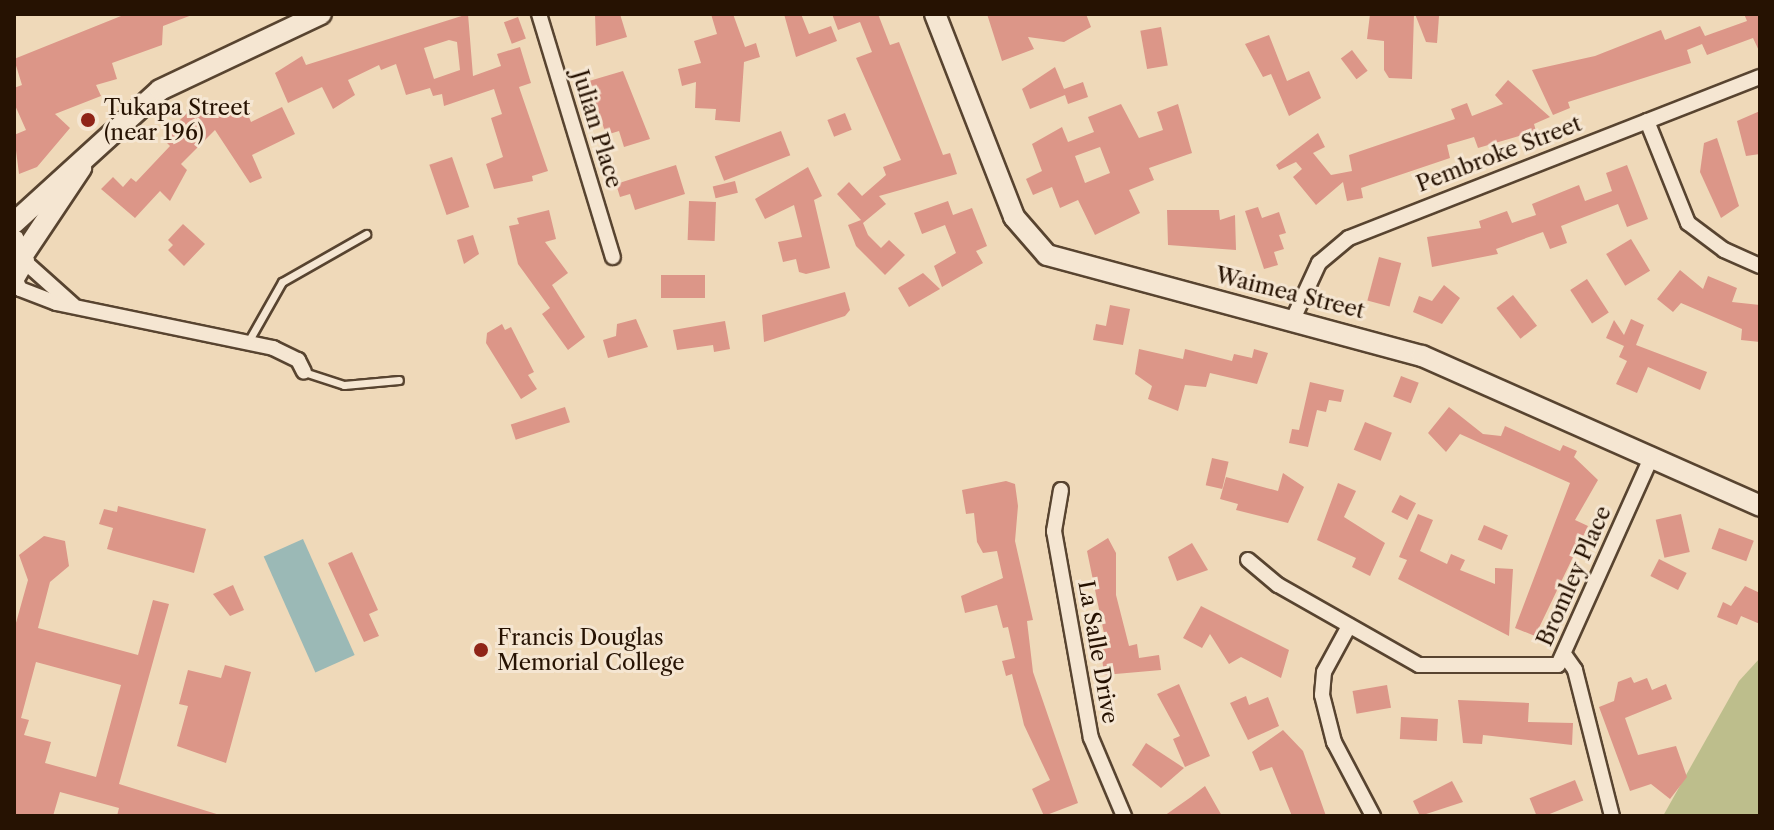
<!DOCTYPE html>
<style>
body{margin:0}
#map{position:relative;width:1774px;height:830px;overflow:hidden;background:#efd9b9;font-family:"Libre Caslon Text",serif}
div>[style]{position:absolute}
.green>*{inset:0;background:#bdbe8c}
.water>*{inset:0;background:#9bb9b6;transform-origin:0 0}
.building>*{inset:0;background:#dc9688;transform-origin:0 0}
.roads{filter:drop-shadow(2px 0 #584430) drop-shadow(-2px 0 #584430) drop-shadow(0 2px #584430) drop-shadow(0 -2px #584430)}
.service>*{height:7px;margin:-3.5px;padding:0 3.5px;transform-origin:3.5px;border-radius:3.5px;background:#f5e6d2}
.minor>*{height:14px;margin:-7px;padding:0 7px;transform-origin:7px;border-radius:7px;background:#f5e6d2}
.secondary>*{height:20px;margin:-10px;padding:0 10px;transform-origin:10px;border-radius:10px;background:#f5e6d2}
.dots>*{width:22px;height:22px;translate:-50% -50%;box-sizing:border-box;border:4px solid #f5e6d2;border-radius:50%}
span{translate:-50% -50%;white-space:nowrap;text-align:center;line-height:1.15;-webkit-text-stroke:6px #f5e6d2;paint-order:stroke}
.poi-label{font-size:22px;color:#261202}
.left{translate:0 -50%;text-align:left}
.street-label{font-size:22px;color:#261202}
.frame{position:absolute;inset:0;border:16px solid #261202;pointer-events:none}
</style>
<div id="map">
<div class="green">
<i style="clip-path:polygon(1760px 658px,1760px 816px,1663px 816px,1739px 681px)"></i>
</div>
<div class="water">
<i style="left:303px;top:539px;width:127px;height:43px;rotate:66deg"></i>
</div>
<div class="building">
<i style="clip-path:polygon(126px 14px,192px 15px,163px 26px,162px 45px,112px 63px,117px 79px,96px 85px,101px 96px,55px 114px,70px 128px,37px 167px,19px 174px,14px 135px,26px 130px,14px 103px,14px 88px,22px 85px,14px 59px)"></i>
<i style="clip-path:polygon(evenodd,468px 14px,473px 76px,501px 66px,497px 54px,520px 47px,531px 83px,519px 87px,548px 171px,532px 176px,533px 181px,494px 189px,486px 164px,503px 157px,491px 118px,502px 114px,494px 89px,444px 106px,442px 94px,433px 96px,430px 88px,406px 95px,396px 64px,381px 70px,379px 65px,348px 80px,355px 95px,333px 109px,322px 87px,288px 103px,275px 73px,302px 56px,306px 65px,468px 14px,449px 40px,457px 42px,460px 70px,434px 79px,424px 48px,449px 40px)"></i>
<i style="clip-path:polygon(595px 14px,620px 14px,627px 37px,596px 46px)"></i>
<i style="clip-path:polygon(711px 14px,733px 14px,745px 47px,756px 43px,760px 57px,744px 62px,740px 122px,715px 120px,716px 109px,695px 108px,696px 82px,682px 86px,678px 69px,701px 63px,694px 41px,717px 34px)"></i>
<i style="clip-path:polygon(784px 14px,801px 14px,809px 34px,831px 26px,837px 41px,796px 57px)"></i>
<i style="clip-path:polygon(832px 14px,878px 14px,890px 45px,899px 42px,943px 155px,950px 153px,957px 174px,879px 196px,886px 204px,863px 223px,868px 235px,881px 248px,889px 240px,905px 255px,885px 275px,856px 246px,848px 225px,861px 220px,837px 194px,849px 182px,862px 196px,886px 175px,883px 167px,901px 160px,856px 58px,872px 52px,860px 22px,838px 30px)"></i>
<i style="clip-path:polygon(987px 14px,1086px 14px,1091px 27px,1064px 42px,1028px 37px,1034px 49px,1002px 61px)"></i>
<i style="clip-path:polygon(1370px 14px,1414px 14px,1412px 79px,1389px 78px,1384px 70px,1384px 41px,1367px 39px)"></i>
<i style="clip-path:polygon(1415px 14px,1439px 16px,1437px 43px,1426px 42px)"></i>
<i style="clip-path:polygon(1744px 14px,1760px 14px,1760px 53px,1753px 38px,1707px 55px,1702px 44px,1687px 50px,1691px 63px,1568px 102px,1570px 108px,1553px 115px,1532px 70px,1595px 56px,1661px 30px,1665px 40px,1700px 26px,1705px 36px,1747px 21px)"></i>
<i style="left:518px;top:17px;width:23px;height:15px;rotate:70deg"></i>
<i style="left:1161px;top:27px;width:39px;height:21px;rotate:80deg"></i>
<i style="clip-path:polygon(1269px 35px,1287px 81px,1309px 71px,1321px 98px,1289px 116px,1271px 74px,1263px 77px,1245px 44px)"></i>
<i style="left:1352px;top:50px;width:26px;height:14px;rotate:53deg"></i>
<i style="clip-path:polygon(1055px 67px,1064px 89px,1083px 82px,1088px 97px,1068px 104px,1065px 95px,1030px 109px,1022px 89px)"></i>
<i style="clip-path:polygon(623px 71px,650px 139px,624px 147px,619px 131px,606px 135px,589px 81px)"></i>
<i style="clip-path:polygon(1508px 80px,1550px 117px,1534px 124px,1536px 131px,1478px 148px,1474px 137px,1447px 145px,1450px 158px,1361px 188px,1363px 198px,1347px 201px,1343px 182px,1316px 205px,1293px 177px,1302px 169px,1296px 162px,1279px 170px,1276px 165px,1318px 133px,1325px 147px,1313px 153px,1331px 175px,1352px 171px,1349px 155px,1455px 119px,1451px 109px,1467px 103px,1472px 116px,1503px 104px,1495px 95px)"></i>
<i style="clip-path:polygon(evenodd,1121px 104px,1139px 138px,1163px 130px,1157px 112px,1178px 104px,1192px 153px,1149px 168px,1154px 180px,1129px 190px,1140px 213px,1095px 235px,1078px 200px,1060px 208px,1052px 187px,1033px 195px,1026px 179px,1042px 171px,1032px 144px,1062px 127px,1068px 142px,1094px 132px,1088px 117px,1121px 104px,1100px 147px,1110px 173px,1085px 183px,1075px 156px,1100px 147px)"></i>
<i style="clip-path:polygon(219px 106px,223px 116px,247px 112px,251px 122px,282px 107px,295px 134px,252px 155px,262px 178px,250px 183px,215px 130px,181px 164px,187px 170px,170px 201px,160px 191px,135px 218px,101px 189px,113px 177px,123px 187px,131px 178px,136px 182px,170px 146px,162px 138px,189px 111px,194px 117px)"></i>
<i style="clip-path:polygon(1760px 111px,1760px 154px,1746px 156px,1737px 121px)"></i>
<i style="left:845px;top:113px;width:18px;height:19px;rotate:68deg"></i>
<i style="left:781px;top:131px;width:26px;height:71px;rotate:69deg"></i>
<i style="clip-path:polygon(1717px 138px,1739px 206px,1721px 218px,1700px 172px,1704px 143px)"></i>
<i style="left:452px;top:157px;width:53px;height:24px;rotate:71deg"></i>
<i style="clip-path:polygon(676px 165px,685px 194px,635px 210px,630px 194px,620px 197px,616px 184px)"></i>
<i style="clip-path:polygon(1627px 165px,1648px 219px,1627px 227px,1618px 204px,1561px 226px,1567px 243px,1550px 249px,1543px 232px,1496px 249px,1498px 254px,1432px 267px,1427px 237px,1481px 228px,1479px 221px,1507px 211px,1512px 223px,1536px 215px,1532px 204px,1579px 185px,1585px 201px,1612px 191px,1606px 173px)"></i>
<i style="clip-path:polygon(808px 167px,822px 196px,814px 200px,830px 268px,806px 274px,799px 272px,796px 259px,783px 262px,778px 242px,802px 237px,794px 205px,765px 219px,755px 199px)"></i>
<i style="left:735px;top:181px;width:12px;height:23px;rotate:76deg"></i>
<i style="left:689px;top:201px;width:27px;height:39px;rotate:2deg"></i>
<i style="clip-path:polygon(948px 201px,953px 215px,972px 208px,987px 246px,976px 251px,983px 263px,942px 287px,934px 266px,956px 253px,945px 225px,922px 234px,914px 213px)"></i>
<i style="clip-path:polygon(1258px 207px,1262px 218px,1279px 212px,1286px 233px,1279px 235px,1284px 249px,1274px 252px,1278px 265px,1264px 269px,1245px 211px)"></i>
<i style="clip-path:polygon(549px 210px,556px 239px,545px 242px,568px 273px,552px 285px,585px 337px,568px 350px,542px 314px,550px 308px,518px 264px,509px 226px,519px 224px,517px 218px)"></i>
<i style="clip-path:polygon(1167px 210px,1219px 210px,1220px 220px,1235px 215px,1236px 250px,1168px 245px)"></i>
<i style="clip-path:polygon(183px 224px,205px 244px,184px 266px,168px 250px,173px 245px,168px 240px)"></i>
<i style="clip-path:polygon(473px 235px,479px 254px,464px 264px,457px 240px)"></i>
<i style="left:1631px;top:239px;width:37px;height:29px;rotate:59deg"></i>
<i style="left:1379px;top:257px;width:23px;height:45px;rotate:15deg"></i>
<i style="clip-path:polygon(1680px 270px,1703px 289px,1708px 276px,1737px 288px,1732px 302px,1760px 305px,1760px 342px,1741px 340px,1742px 329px,1681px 303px,1673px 312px,1657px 299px)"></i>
<i style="clip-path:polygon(923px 273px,940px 289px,909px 307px,898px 288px)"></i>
<i style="left:661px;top:275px;width:44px;height:23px"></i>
<i style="left:1587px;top:279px;width:40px;height:20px;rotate:57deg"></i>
<i style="clip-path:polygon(1444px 285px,1460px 298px,1442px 324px,1413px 312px,1419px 296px,1432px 301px)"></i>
<i style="clip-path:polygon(845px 292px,850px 310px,845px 316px,764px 342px,762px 315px)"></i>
<i style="left:1513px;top:295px;width:39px;height:21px;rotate:52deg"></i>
<i style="clip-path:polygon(1110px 305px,1130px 309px,1123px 345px,1093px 340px,1096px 324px,1106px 326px)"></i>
<i style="clip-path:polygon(636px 319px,648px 347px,608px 358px,603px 340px,616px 336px,617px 324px)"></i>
<i style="clip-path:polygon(1631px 319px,1644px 325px,1636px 345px,1707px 372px,1700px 390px,1648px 367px,1637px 393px,1616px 384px,1627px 361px,1619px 357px,1624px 346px,1606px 338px,1614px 320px,1624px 335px)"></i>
<i style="clip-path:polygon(725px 321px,730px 349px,714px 352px,713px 345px,677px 350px,673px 330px)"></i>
<i style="clip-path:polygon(502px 324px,505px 330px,511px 327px,534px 372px,528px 375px,537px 389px,521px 399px,486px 343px,487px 333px)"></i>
<i style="clip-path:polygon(1139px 349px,1183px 359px,1185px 349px,1232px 361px,1234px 354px,1252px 358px,1254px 349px,1268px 353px,1257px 384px,1210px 373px,1206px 387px,1185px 385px,1178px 411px,1148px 399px,1152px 386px,1135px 374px)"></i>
<i style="left:1401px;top:376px;width:19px;height:22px;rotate:21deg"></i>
<i style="clip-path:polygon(1310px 382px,1344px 390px,1341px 402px,1329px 400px,1326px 412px,1317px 410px,1308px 447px,1289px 443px,1292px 429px,1299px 430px)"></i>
<i style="left:565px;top:407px;width:16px;height:57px;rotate:72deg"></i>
<i style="clip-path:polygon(1449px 407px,1483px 434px,1501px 436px,1505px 426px,1560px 451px,1563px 445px,1577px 451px,1574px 457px,1598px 480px,1575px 520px,1588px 526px,1535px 636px,1515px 628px,1570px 483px,1460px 434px,1446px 452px,1428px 433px)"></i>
<i style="left:1365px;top:422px;width:29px;height:30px;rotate:22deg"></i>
<i style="left:1212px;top:458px;width:17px;height:28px;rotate:13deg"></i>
<i style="clip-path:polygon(1283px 473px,1304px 487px,1288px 523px,1236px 510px,1238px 504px,1220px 499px,1226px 477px,1278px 491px)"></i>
<i style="clip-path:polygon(1006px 481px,1015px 484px,1018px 506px,1015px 541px,1033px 620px,1027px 621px,1033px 672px,1078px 803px,1044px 816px,1032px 789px,1050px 780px,1024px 725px,1012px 674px,1006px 676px,1002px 661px,1015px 658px,1008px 627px,1003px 628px,997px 605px,965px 613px,961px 596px,1003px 578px,997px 551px,983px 553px,977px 542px,974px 513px,966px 514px,962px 490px)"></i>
<i style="clip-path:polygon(1338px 483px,1356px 491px,1344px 517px,1385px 543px,1370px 576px,1352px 567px,1356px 558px,1317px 540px)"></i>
<i style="left:1400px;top:495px;width:18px;height:19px;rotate:27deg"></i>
<i style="clip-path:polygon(118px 506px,206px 529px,194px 573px,107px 549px,113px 528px,99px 524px,104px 509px,117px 512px)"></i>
<i style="clip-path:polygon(1418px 514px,1433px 520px,1420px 551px,1447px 564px,1451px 554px,1465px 560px,1460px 570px,1495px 584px,1495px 568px,1513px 569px,1509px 636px,1398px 579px,1407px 560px,1399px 557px)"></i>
<i style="left:1681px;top:514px;width:39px;height:26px;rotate:77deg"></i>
<i style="left:1484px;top:525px;width:26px;height:16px;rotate:23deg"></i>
<i style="left:1719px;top:528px;width:37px;height:22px;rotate:20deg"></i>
<i style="clip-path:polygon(evenodd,44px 536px,65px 541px,69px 566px,50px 582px,38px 628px,138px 655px,153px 600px,169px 604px,119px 784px,223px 816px,117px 816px,119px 808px,60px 792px,53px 816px,14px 816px,14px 630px,28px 580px,19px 555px,44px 536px,36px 662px,121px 685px,96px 777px,45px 763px,51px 742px,24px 735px,29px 720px,21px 718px,36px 662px)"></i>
<i style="clip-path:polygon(1108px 538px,1116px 553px,1116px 595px,1129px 646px,1137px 644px,1139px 658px,1159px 655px,1161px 670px,1104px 675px,1101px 649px,1107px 648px,1087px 551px)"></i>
<i style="clip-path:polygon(1192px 543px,1208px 570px,1177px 581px,1168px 557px)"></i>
<i style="clip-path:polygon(352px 552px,378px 610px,369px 614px,379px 636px,364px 642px,328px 563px)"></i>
<i style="left:1659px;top:559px;width:31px;height:19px;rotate:27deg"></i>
<i style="clip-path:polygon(233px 585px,244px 610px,230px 616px,213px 594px)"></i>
<i style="clip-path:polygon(1745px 586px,1760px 593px,1760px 624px,1741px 616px,1737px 625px,1717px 617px,1723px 602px,1731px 606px)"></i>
<i style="clip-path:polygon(1201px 606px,1289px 650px,1281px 678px,1241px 657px,1229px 664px,1210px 634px,1202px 648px,1183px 638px)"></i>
<i style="clip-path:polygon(225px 665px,251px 672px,226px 763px,177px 746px,188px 706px,179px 704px,188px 670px,221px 678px)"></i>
<i style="clip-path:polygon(1631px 677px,1634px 683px,1647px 678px,1652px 690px,1666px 684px,1672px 699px,1625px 718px,1638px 755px,1676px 746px,1687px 777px,1670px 799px,1651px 784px,1630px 791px,1599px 707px,1614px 701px,1618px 682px)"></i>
<i style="clip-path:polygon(1179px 684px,1210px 756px,1185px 767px,1173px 739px,1180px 736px,1157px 694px)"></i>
<i style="left:1387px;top:685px;width:23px;height:35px;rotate:80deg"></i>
<i style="clip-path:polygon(1246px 696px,1249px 705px,1268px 697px,1279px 726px,1248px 740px,1230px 703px)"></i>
<i style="clip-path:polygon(1458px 700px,1529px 703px,1528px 722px,1573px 723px,1572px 745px,1483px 735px,1482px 744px,1463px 743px)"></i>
<i style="left:1401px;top:717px;width:37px;height:22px;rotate:3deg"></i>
<i style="clip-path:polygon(1283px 730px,1303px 751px,1326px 816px,1292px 816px,1272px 767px,1260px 771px,1252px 752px)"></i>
<i style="clip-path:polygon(1146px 743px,1184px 768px,1161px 788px,1132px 765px)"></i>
<i style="left:1575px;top:780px;width:22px;height:49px;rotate:68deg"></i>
<i style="clip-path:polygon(1452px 781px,1463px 802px,1420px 816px,1413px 801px)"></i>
<i style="clip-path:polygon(1205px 786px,1222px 816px,1164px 816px,1191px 797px)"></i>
</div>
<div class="roads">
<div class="service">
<i style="left:248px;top:342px;width:69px;rotate:-60.5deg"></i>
<i style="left:282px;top:282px;width:97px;rotate:-29.7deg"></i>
<i style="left:304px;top:372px;width:42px;rotate:18deg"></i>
<i style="left:344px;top:385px;width:55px;rotate:-5.2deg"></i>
</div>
<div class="minor">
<i style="left:539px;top:14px;width:254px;rotate:73.1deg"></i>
<i style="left:1647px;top:121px;width:110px;rotate:68.1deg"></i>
<i style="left:1688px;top:223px;width:45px;rotate:36.9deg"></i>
<i style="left:1724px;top:250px;width:39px;rotate:24deg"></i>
<i style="left:24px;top:261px;width:66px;rotate:41.9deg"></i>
<i style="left:15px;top:278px;width:12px;rotate:66deg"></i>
<i style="left:20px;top:289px;width:39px;rotate:21deg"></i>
<i style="left:56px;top:303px;width:222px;rotate:11.7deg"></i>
<i style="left:273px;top:348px;width:28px;rotate:26deg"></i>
<i style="left:298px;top:360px;width:13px;rotate:63deg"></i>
<i style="left:1294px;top:317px;width:60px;rotate:-65.2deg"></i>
<i style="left:1319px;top:263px;width:39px;rotate:-40deg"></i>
<i style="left:1349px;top:238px;width:441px;rotate:-21.4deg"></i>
<i style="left:1061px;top:490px;width:42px;rotate:99.7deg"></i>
<i style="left:1054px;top:531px;width:210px;rotate:79.9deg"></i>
<i style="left:1091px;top:738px;width:85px;rotate:67.1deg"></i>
<i style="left:1248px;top:560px;width:39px;rotate:40deg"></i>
<i style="left:1278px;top:585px;width:162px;rotate:29.6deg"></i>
<i style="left:1419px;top:665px;width:139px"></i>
<i style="left:1558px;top:665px;width:227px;rotate:-65.8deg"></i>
<i style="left:1349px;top:626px;width:52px;rotate:118.5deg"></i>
<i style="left:1324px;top:672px;width:23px;rotate:95deg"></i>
<i style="left:1322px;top:695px;width:49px;rotate:75.7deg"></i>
<i style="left:1334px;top:742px;width:84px;rotate:62.2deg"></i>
<i style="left:1566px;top:657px;width:16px;rotate:55deg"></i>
<i style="left:1575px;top:670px;width:151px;rotate:75.8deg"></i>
</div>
<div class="secondary">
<i style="left:935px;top:14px;width:218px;rotate:68.7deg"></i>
<i style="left:1014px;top:217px;width:50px;rotate:49deg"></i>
<i style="left:1047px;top:255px;width:388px;rotate:15.1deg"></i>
<i style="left:1422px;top:356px;width:370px;rotate:23.9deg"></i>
<i style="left:14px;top:223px;width:197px;rotate:-42.3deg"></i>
<i style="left:160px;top:90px;width:178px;rotate:-25.3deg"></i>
<i style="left:14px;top:240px;width:23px;rotate:65deg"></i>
<i style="left:24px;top:261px;width:20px;rotate:120deg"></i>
<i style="left:23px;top:255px;width:105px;rotate:-56.3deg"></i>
</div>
</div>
<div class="dots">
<i style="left:88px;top:120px;background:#8f2418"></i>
<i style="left:481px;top:650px;background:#8f2418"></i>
</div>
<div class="poi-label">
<span class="left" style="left:104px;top:120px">Tukapa Street<br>(near 196)</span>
<span class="left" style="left:497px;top:650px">Francis Douglas<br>Memorial College</span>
</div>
<div class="street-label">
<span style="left:597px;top:129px;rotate:73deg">Julian Place</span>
<span style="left:1499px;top:154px;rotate:-21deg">Pembroke Street</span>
<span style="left:1290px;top:293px;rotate:14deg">Waimea Street</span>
<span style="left:1574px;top:576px;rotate:-66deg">Bromley Place</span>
<span style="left:1098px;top:652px;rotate:80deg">La Salle Drive</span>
</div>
<div class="frame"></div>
</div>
